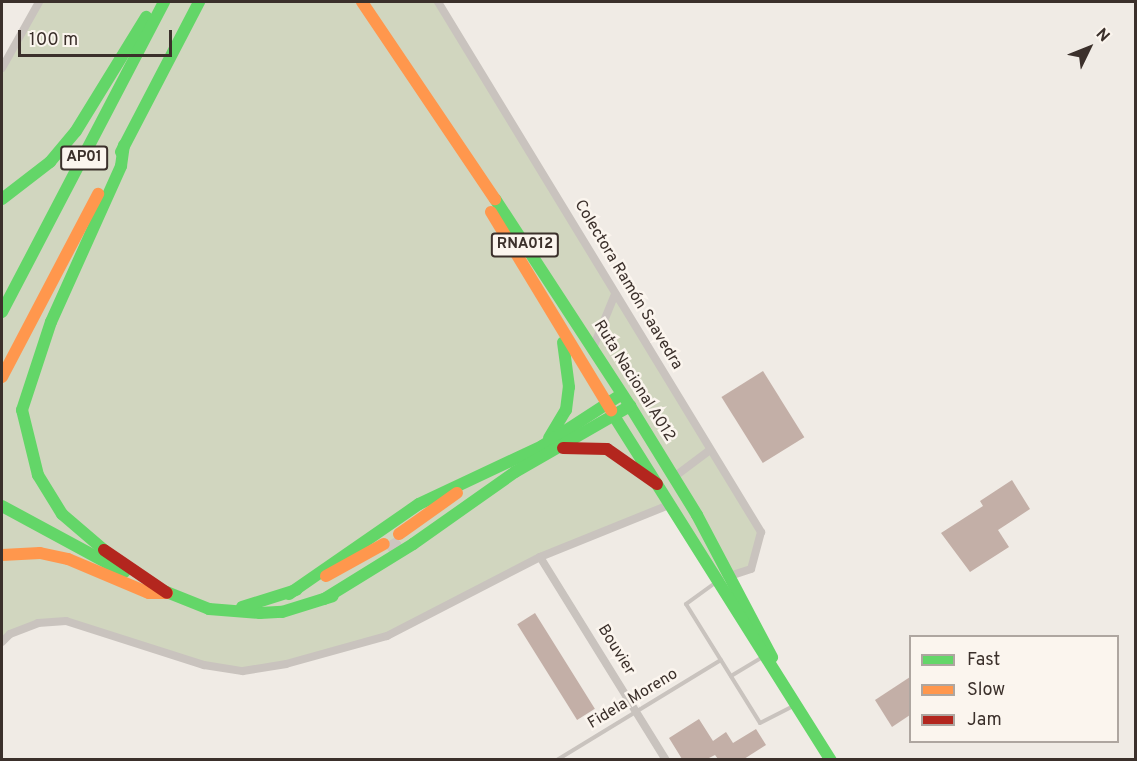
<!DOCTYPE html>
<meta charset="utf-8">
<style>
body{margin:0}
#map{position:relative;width:1137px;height:761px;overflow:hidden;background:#f0ebe5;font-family:Overpass,sans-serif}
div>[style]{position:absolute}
.green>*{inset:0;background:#d1d6bf}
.building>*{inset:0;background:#c3afa7;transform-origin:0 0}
.highway-tunnel>*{height:15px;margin-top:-7.5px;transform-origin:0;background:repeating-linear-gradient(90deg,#ccc6c0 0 15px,transparent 0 23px)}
.lane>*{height:4px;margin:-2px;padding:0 2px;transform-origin:2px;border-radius:2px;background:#c9c3be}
.street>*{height:8px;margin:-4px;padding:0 4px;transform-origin:4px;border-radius:4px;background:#c9c3be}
.fast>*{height:12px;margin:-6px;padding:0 6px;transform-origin:6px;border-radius:6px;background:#63d668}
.slow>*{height:12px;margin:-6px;padding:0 6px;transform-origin:6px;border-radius:6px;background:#ff974d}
.jam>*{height:12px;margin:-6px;padding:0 6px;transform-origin:6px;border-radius:6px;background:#b3261e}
span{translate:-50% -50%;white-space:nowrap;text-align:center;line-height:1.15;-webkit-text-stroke:5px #fbf5ee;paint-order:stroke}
.shield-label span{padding:2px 4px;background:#fbf5ee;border:2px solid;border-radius:4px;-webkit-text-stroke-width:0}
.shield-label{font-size:15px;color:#3b302b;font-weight:700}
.street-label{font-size:16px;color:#3b302b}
.frame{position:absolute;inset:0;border:3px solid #3b302b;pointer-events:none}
.legend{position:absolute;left:909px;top:635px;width:210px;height:108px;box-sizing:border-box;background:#fbf5ee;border:2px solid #aea6a0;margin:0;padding:8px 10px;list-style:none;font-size:18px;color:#3b302b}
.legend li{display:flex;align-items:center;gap:12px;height:30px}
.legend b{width:30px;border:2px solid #aea6a0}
.north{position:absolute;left:1059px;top:18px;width:60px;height:60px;-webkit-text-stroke:4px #fbf5ee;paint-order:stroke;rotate:47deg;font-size:16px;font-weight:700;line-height:24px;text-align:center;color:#3b302b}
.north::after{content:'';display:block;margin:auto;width:21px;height:27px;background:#3b302b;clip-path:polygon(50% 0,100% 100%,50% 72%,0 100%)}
.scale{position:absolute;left:18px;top:30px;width:154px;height:27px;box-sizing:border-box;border:3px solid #3b302b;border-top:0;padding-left:8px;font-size:18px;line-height:21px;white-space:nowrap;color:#3b302b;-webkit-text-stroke:4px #fbf5ee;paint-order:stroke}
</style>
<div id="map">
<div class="green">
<i style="clip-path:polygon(39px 2px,438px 2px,761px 532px,751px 569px,717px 582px,669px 505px,540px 557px,387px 636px,243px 671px,204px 665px,66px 621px,38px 623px,2px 642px,2px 68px)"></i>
</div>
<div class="building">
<i style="left:763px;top:371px;width:78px;height:49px;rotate:58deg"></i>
<i style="clip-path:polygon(1012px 480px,1030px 509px,998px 530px,1009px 547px,970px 572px,941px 533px,983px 506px,980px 501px)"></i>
<i style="left:535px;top:613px;width:113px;height:21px;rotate:58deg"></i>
<i style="clip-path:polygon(910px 677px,910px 715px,892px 727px,875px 700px)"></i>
<i style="clip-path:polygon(699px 719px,713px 741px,726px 732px,733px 743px,756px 729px,766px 745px,744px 759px,718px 759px,715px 755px,707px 759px,682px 759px,669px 738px)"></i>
</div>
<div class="highway-tunnel">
<i style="left:388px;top:550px;width:19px;rotate:-32deg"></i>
</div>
<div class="lane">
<i style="left:715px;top:583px;width:36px;rotate:144deg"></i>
<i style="left:686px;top:604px;width:140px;rotate:58.1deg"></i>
<i style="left:760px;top:723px;width:38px;rotate:-27deg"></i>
<i style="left:731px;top:676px;width:39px;rotate:-31deg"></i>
<i style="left:557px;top:760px;width:192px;rotate:-31.4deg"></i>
</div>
<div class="street">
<i style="left:438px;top:2px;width:621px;rotate:58.64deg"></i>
<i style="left:761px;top:532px;width:38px;rotate:105deg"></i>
<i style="left:751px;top:569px;width:23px;rotate:162deg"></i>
<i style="left:2px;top:68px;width:76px;rotate:-60.7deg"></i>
<i style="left:593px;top:348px;width:58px;rotate:-67.8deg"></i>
<i style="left:674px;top:477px;width:45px;rotate:-36.9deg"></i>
<i style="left:540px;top:557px;width:239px;rotate:58.2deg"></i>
<i style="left:2px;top:642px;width:11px;rotate:-45deg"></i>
<i style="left:10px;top:634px;width:30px;rotate:-21deg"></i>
<i style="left:38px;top:623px;width:28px;rotate:-4deg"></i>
<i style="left:66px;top:621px;width:145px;rotate:17.7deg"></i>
<i style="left:204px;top:665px;width:39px;rotate:9deg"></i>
<i style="left:243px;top:671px;width:44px;rotate:-9.2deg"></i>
<i style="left:286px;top:664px;width:105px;rotate:-15.5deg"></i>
<i style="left:387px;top:636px;width:172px;rotate:-27.3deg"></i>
<i style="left:540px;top:557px;width:139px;rotate:-22deg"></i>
</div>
<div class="fast">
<i style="left:121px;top:152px;width:169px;rotate:-62.5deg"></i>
<i style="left:2px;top:199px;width:61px;rotate:-37.6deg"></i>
<i style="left:50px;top:162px;width:40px;rotate:-50deg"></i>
<i style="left:76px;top:131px;width:134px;rotate:-58.4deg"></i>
<i style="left:2px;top:312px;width:350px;rotate:-62.4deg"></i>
<i style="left:630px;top:406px;width:128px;rotate:58.4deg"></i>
<i style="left:697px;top:515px;width:161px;rotate:62.2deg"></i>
<i style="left:614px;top:416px;width:407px;rotate:57.8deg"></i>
<i style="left:549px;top:438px;width:33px;rotate:-59deg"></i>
<i style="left:566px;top:410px;width:23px;rotate:-83deg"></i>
<i style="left:569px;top:387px;width:45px;rotate:-97.6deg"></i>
<i style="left:2px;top:506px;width:139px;rotate:28.4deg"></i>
<i style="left:104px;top:550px;width:55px;rotate:-139.4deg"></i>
<i style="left:62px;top:514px;width:46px;rotate:-121.6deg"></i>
<i style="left:38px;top:475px;width:67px;rotate:-103.8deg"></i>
<i style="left:22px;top:410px;width:93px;rotate:-71.8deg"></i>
<i style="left:51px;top:322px;width:171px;rotate:-65.8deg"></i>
<i style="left:121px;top:166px;width:21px;rotate:-82deg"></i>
<i style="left:159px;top:589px;width:54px;rotate:21.8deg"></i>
<i style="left:209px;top:609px;width:51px;rotate:4.5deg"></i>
<i style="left:260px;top:613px;width:22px;rotate:-3deg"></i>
<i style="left:282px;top:612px;width:53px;rotate:-17.4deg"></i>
<i style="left:289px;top:594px;width:158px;rotate:-34.7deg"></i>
<i style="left:419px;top:504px;width:136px;rotate:-25.2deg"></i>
<i style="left:542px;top:446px;width:95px;rotate:-33deg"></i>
<i style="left:324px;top:599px;width:105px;rotate:-31.7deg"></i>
<i style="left:413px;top:544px;width:125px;rotate:-35.2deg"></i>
<i style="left:515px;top:472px;width:133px;rotate:-29.9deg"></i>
<i style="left:630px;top:406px;width:247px;rotate:-123.1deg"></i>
<i style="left:242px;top:607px;width:57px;rotate:-17.5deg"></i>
</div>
<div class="slow">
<i style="left:362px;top:2px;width:238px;rotate:56deg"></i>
<i style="left:491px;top:212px;width:232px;rotate:58.8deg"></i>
<i style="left:2px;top:377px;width:207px;rotate:-62.3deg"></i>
<i style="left:399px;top:534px;width:71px;rotate:-35.3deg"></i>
<i style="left:2px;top:555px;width:38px;rotate:-3deg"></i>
<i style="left:40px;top:553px;width:29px;rotate:12deg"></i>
<i style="left:68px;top:559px;width:88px;rotate:22.8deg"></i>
<i style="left:149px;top:593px;width:18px"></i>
<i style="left:326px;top:576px;width:66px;rotate:-28.9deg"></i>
</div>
<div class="jam">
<i style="left:563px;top:448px;width:44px;rotate:1.3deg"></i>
<i style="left:607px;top:449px;width:61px;rotate:35deg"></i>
<i style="left:104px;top:550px;width:76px;rotate:34.3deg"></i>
</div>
<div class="shield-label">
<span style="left:84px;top:158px">AP01</span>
<span style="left:525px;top:245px">RNA012</span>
</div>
<div class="street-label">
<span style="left:628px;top:285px;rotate:59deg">Colectora Ramón Saavedra</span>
<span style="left:634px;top:381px;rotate:58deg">Ruta Nacional A012</span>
<span style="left:616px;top:650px;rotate:58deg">Bouvier</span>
<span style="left:633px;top:699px;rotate:-31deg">Fidela Moreno</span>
</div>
<div class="frame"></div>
<ul class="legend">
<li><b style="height:8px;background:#63d668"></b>Fast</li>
<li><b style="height:8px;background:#ff974d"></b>Slow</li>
<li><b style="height:8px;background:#b3261e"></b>Jam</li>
</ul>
<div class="north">N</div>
<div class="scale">100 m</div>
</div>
